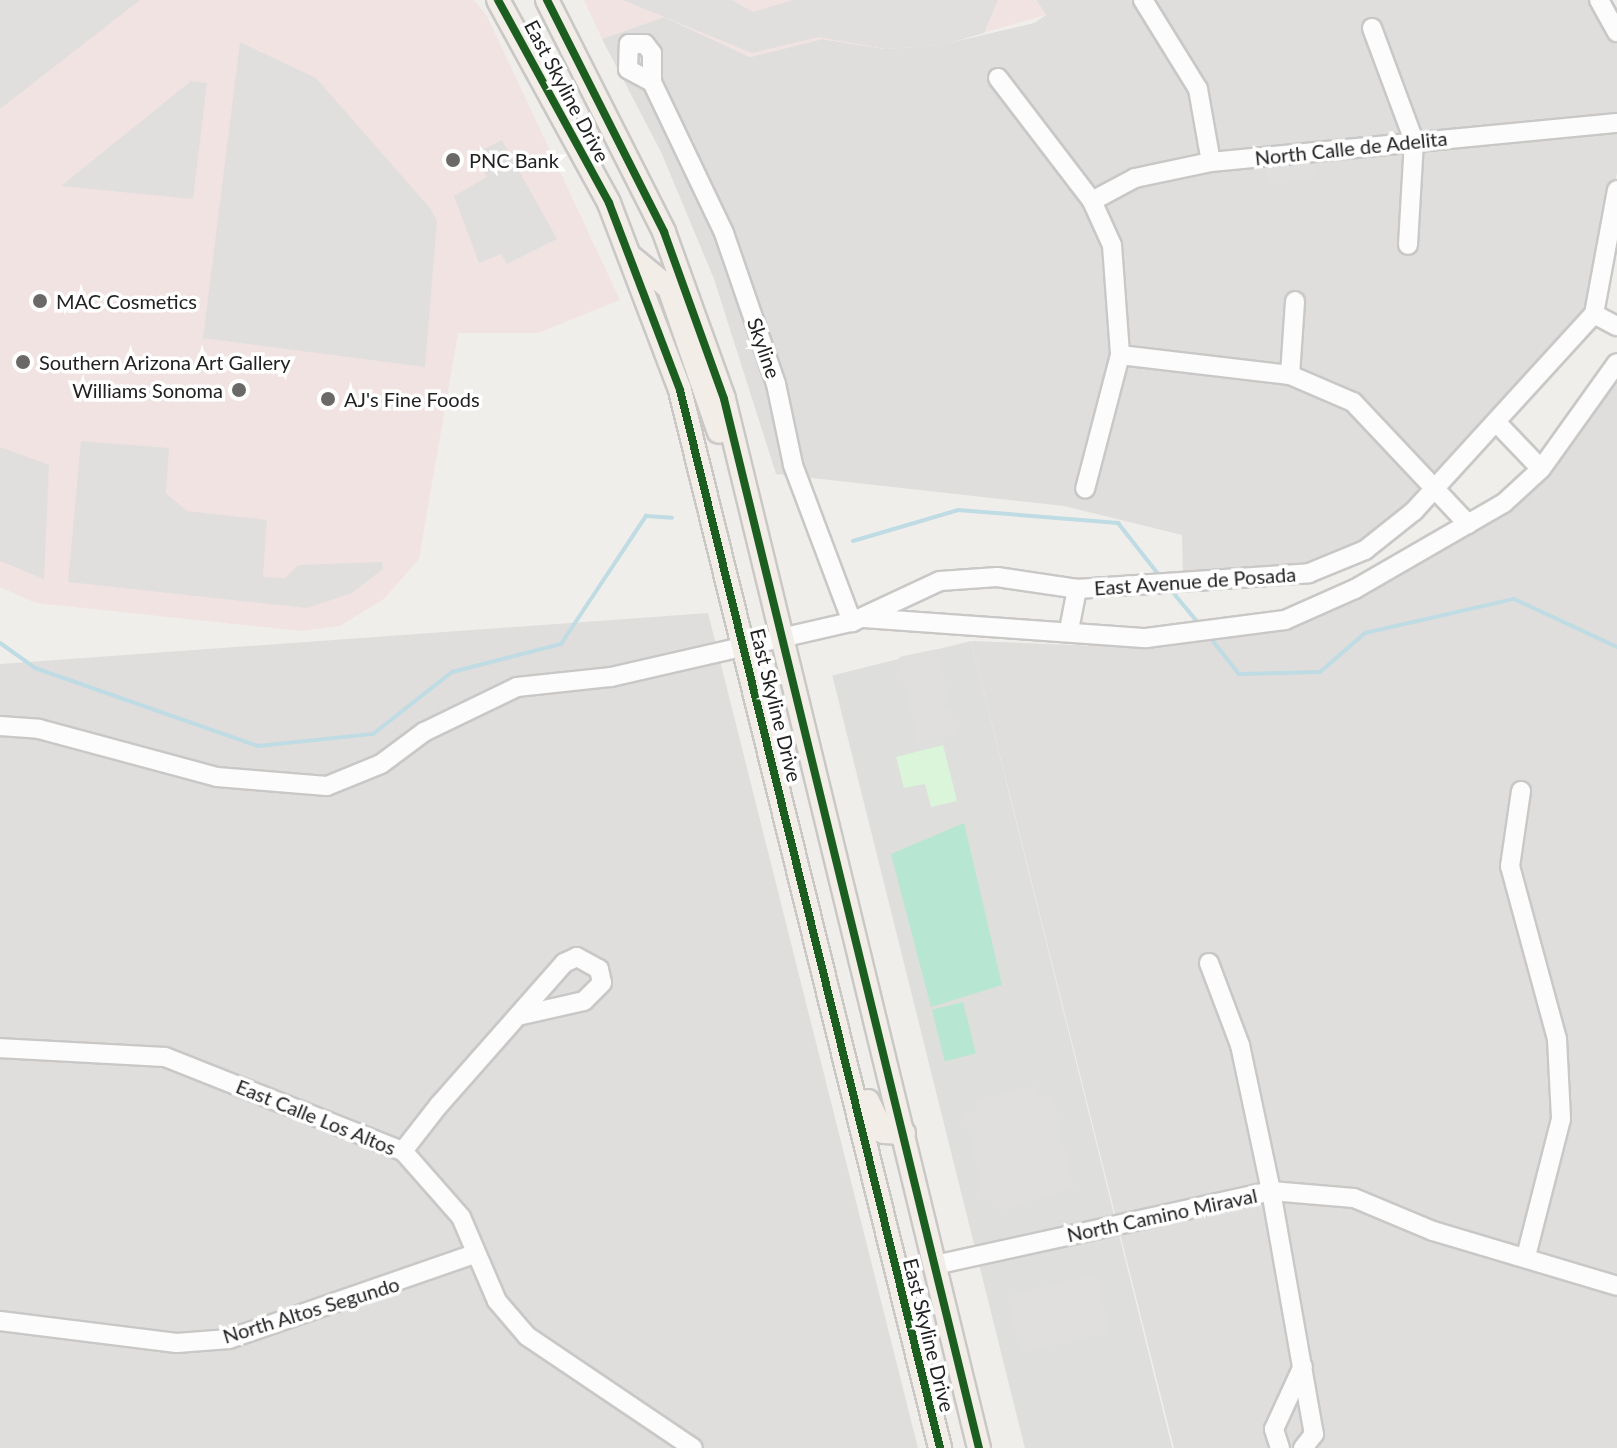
<!DOCTYPE html>
<style>
body{margin:0}
#map{position:relative;width:1617px;height:1448px;overflow:hidden;background:#f0eeeb;font-family:Lato,sans-serif}
div>[style]{position:absolute}
.residential>*{inset:0;background:#dfdedc}
.commercial>*{inset:0;background:#f1e3e1}
.religious>*{inset:0;background:#dededc;transform-origin:0 0}
.park>*{inset:0;background:#daf5da}
.pitch>*{inset:0;background:#b7e6d2;transform-origin:0 0}
.parking>*{inset:0;background:#e0dfde;transform-origin:0 0}
.stream>*{height:4px;margin:-2px;padding:0 2px;transform-origin:2px;border-radius:2px;background:#bfdbe3}
.roads{filter:drop-shadow(2px 0 #c9c8c7) drop-shadow(-2px 0 #c9c8c7) drop-shadow(0 2px #c9c8c7) drop-shadow(0 -2px #c9c8c7)}
.minor>*{height:18px;margin:-9px;padding:0 9px;transform-origin:9px;border-radius:9px;background:#fdfcfc}
.major>*{height:22px;margin:-11px;padding:0 11px;transform-origin:11px;border-radius:11px;background:#f3ede7}
.cycleway>*{height:8px;margin:-4px;padding:0 4px;transform-origin:4px;border-radius:4px;background:#1b5e20}
.dots>*{width:22px;height:22px;translate:-50% -50%;box-sizing:border-box;border:4px solid #fff;border-radius:50%}
span{translate:-50% -50%;white-space:nowrap;text-align:center;line-height:1.15;-webkit-text-stroke:7px #fff;paint-order:stroke}
.street-label{font-size:20px;color:#222}
.poi-label{font-size:20px;color:#222}
.left{translate:0 -50%;text-align:left}
.right{translate:-100% -50%;text-align:right}
</style>
<div id="map">
<div class="residential">
<i style="clip-path:polygon(1036px 0,1592px 0,1617px 45px,1617px 173px,1587px 316px,1421px 498px,1378px 534px,1323px 563px,1183px 574px,1182px 535px,1064px 506px,776px 474px,714px 279px,661px 152px,602px 39px,662px 16px,750px 57px,822px 39px,885px 49px,941px 45px,1034px 23px,1046px 15px)"></i>
<i style="clip-path:polygon(1617px 380px,1617px 1448px,1174px 1448px,971px 641px,1127px 647px,1251px 634px,1317px 616px,1486px 524px,1534px 487px)"></i>
<i style="clip-path:polygon(708px 613px,918px 1448px,0 1448px,0 664px)"></i>
</div>
<div class="commercial">
<i style="clip-path:polygon(0 0,474px 0,487px 16px,620px 300px,538px 333px,458px 333px,419px 559px,384px 599px,340px 626px,301px 631px,36px 603px,0 587px)"></i>
<i style="clip-path:polygon(584px 0,1036px 0,1046px 15px,941px 45px,885px 49px,822px 39px,750px 57px,665px 17px,602px 39px)"></i>
</div>
<div class="religious">
<i style="left:971px;top:641px;width:832px;height:143px;rotate:76deg"></i>
</div>
<div class="park">
<i style="clip-path:polygon(943px 745px,957px 801px,931px 807px,925px 784px,904px 788px,896px 757px)"></i>
</div>
<div class="pitch">
<i style="clip-path:polygon(964px 823px,1002px 985px,931px 1007px,891px 854px)"></i>
<i style="left:963px;top:1002px;width:53px;height:32px;rotate:76deg"></i>
</div>
<div class="parking">
<i style="clip-path:polygon(0 0,140px 0,0 109px)"></i>
<i style="clip-path:polygon(623px 0,732px 0,753px 12px,793px 0,998px 0,984px 33px,943px 45px,886px 49px,819px 37px,752px 53px)"></i>
<i style="clip-path:polygon(240px 42px,316px 78px,430px 208px,437px 221px,425px 367px,203px 338px)"></i>
<i style="clip-path:polygon(191px 81px,207px 83px,193px 199px,61px 186px)"></i>
<i style="clip-path:polygon(502px 140px,557px 239px,507px 264px,501px 254px,479px 263px,454px 196px,487px 177px,474px 154px)"></i>
<i style="clip-path:polygon(1316px 159px,1312px 182px,1267px 183px,1264px 161px)"></i>
<i style="clip-path:polygon(81px 441px,169px 448px,166px 493px,187px 511px,267px 520px,263px 577px,285px 578px,298px 565px,382px 562px,383px 569px,352px 593px,307px 608px,68px 582px)"></i>
<i style="clip-path:polygon(0 447px,49px 465px,44px 579px,0 561px)"></i>
<i style="clip-path:polygon(937px 649px,949px 703px,937px 706px,950px 709px,955px 734px,917px 742px,912px 717px,920px 710px,911px 711px,899px 657px)"></i>
<i style="clip-path:polygon(1036px 1086px,1039px 1098px,1052px 1096px,1074px 1188px,1001px 1210px,997px 1197px,984px 1200px,965px 1115px,978px 1112px,976px 1100px)"></i>
<i style="left:1096px;top:1275px;width:59px;height:91px;rotate:77deg"></i>
</div>
<div class="stream">
<i style="left:853px;top:541px;width:109px;rotate:-16.4deg"></i>
<i style="left:958px;top:510px;width:161px;rotate:4.6deg"></i>
<i style="left:1118px;top:523px;width:71px;rotate:51.8deg"></i>
<i style="left:1170px;top:589px;width:47px;rotate:50.2deg"></i>
<i style="left:1208px;top:635px;width:50px;rotate:51.5deg"></i>
<i style="left:1239px;top:674px;width:81px;rotate:-1.4deg"></i>
<i style="left:1320px;top:672px;width:60px;rotate:-40.9deg"></i>
<i style="left:1365px;top:633px;width:153px;rotate:-12.9deg"></i>
<i style="left:1514px;top:599px;width:114px;rotate:25deg"></i>
<i style="left:0;top:643px;width:43px;rotate:35.5deg"></i>
<i style="left:35px;top:668px;width:236px;rotate:19.3deg"></i>
<i style="left:258px;top:746px;width:116px;rotate:-6deg"></i>
<i style="left:373px;top:734px;width:100px;rotate:-38.1deg"></i>
<i style="left:452px;top:672px;width:113px;rotate:-14.4deg"></i>
<i style="left:561px;top:644px;width:154px;rotate:-56.4deg"></i>
<i style="left:646px;top:516px;width:26px;rotate:4deg"></i>
</div>
<div class="roads">
<div class="minor">
<i style="left:1143px;top:0;width:105px;rotate:58.3deg"></i>
<i style="left:1198px;top:89px;width:74px;rotate:79.9deg"></i>
<i style="left:1599px;top:0;width:37px;rotate:61deg"></i>
<i style="left:1372px;top:28px;width:121px;rotate:69.6deg"></i>
<i style="left:1414px;top:141px;width:104px;rotate:93.3deg"></i>
<i style="left:998px;top:78px;width:155px;rotate:52.6deg"></i>
<i style="left:1092px;top:201px;width:48px;rotate:65.6deg"></i>
<i style="left:1112px;top:245px;width:110px;rotate:85.8deg"></i>
<i style="left:1120px;top:355px;width:138px;rotate:104.6deg"></i>
<i style="left:652px;top:82px;width:27px;rotate:-152deg"></i>
<i style="left:628px;top:69px;width:25px;rotate:-88deg"></i>
<i style="left:629px;top:44px;width:16px"></i>
<i style="left:645px;top:44px;width:11px;rotate:52deg"></i>
<i style="left:652px;top:53px;width:29px;rotate:90deg"></i>
<i style="left:652px;top:82px;width:167px;rotate:64.5deg"></i>
<i style="left:724px;top:233px;width:160px;rotate:71deg"></i>
<i style="left:776px;top:384px;width:83px;rotate:78.1deg"></i>
<i style="left:793px;top:465px;width:168px;rotate:69.4deg"></i>
<i style="left:1092px;top:201px;width:49px;rotate:-28.1deg"></i>
<i style="left:1135px;top:178px;width:78px;rotate:-11.9deg"></i>
<i style="left:1211px;top:162px;width:408px;rotate:-5.5deg"></i>
<i style="left:1594px;top:314px;width:26px;rotate:28deg"></i>
<i style="left:1120px;top:355px;width:171px;rotate:6.7deg"></i>
<i style="left:1290px;top:375px;width:69px;rotate:23.2deg"></i>
<i style="left:1353px;top:402px;width:168px;rotate:46.7deg"></i>
<i style="left:1290px;top:375px;width:74px;rotate:-86.1deg"></i>
<i style="left:1498px;top:424px;width:62px;rotate:46.3deg"></i>
<i style="left:864px;top:618px;width:283px;rotate:4.1deg"></i>
<i style="left:1146px;top:638px;width:140px;rotate:-7.4deg"></i>
<i style="left:1285px;top:620px;width:77px;rotate:-23.9deg"></i>
<i style="left:1355px;top:589px;width:172px;rotate:-30deg"></i>
<i style="left:1504px;top:503px;width:50px;rotate:-42.6deg"></i>
<i style="left:1541px;top:469px;width:130px;rotate:-54.4deg"></i>
<i style="left:1069px;top:630px;width:42px;rotate:-79deg"></i>
<i style="left:0;top:726px;width:39px;rotate:4deg"></i>
<i style="left:39px;top:729px;width:184px;rotate:15.1deg"></i>
<i style="left:217px;top:777px;width:110px;rotate:4.7deg"></i>
<i style="left:327px;top:786px;width:58px;rotate:-22.2deg"></i>
<i style="left:381px;top:764px;width:54px;rotate:-36.7deg"></i>
<i style="left:424px;top:732px;width:103px;rotate:-25.8deg"></i>
<i style="left:517px;top:687px;width:95px;rotate:-6.1deg"></i>
<i style="left:611px;top:677px;width:247px;rotate:-12.9deg"></i>
<i style="left:852px;top:622px;width:97px;rotate:-25deg"></i>
<i style="left:940px;top:581px;width:57px;rotate:-4deg"></i>
<i style="left:997px;top:577px;width:81px;rotate:8.5deg"></i>
<i style="left:1077px;top:589px;width:233px;rotate:-3.9deg"></i>
<i style="left:1309px;top:573px;width:61px;rotate:-22.3deg"></i>
<i style="left:1365px;top:550px;width:63px;rotate:-38.5deg"></i>
<i style="left:1414px;top:511px;width:267px;rotate:-47.6deg"></i>
<i style="left:1594px;top:314px;width:126px;rotate:-79.5deg"></i>
<i style="left:1521px;top:791px;width:76px;rotate:98.3deg"></i>
<i style="left:1510px;top:866px;width:179px;rotate:74.8deg"></i>
<i style="left:1557px;top:1039px;width:80px;rotate:87.1deg"></i>
<i style="left:1561px;top:1119px;width:141px;rotate:104.3deg"></i>
<i style="left:1209px;top:963px;width:88px;rotate:69.3deg"></i>
<i style="left:1240px;top:1045px;width:149px;rotate:78deg"></i>
<i style="left:1271px;top:1191px;width:247px;rotate:80deg"></i>
<i style="left:1314px;top:1434px;width:18px;rotate:128deg"></i>
<i style="left:0;top:1048px;width:165px;rotate:3.1deg"></i>
<i style="left:165px;top:1057px;width:256px;rotate:21.6deg"></i>
<i style="left:403px;top:1151px;width:88px;rotate:48.7deg"></i>
<i style="left:461px;top:1217px;width:91px;rotate:66.8deg"></i>
<i style="left:497px;top:1301px;width:46px;rotate:49.4deg"></i>
<i style="left:527px;top:1336px;width:200px;rotate:34deg"></i>
<i style="left:403px;top:1151px;width:58px;rotate:-52deg"></i>
<i style="left:439px;top:1105px;width:189px;rotate:-48.6deg"></i>
<i style="left:564px;top:963px;width:14px;rotate:-25deg"></i>
<i style="left:577px;top:957px;width:25px;rotate:29deg"></i>
<i style="left:599px;top:969px;width:14px;rotate:78deg"></i>
<i style="left:602px;top:983px;width:25px;rotate:135deg"></i>
<i style="left:584px;top:1001px;width:68px;rotate:167.2deg"></i>
<i style="left:935px;top:1265px;width:344px;rotate:-12.4deg"></i>
<i style="left:1271px;top:1191px;width:83px;rotate:4.8deg"></i>
<i style="left:1354px;top:1198px;width:86px;rotate:22.7deg"></i>
<i style="left:1433px;top:1231px;width:192px;rotate:16.6deg"></i>
<i style="left:0;top:1321px;width:178px;rotate:7.1deg"></i>
<i style="left:177px;top:1343px;width:52px;rotate:-4.4deg"></i>
<i style="left:229px;top:1339px;width:259px;rotate:-19.1deg"></i>
<i style="left:1280px;top:1448px;width:20px;rotate:-108deg"></i>
<i style="left:1274px;top:1429px;width:69px;rotate:-65.3deg"></i>
</div>
<div class="major">
<i style="left:498px;top:0;width:231px;rotate:61.3deg"></i>
<i style="left:609px;top:203px;width:200px;rotate:69.2deg"></i>
<i style="left:680px;top:390px;width:1089px;rotate:76.19deg"></i>
<i style="left:547px;top:0;width:260px;rotate:63.2deg"></i>
<i style="left:664px;top:232px;width:177px;rotate:70.2deg"></i>
<i style="left:724px;top:399px;width:1080px;rotate:76.34deg"></i>
<i style="left:630px;top:256px;width:50px;rotate:39.4deg"></i>
<i style="left:669px;top:288px;width:152px;rotate:70.9deg"></i>
<i style="left:868px;top:1101px;width:34px;rotate:64deg"></i>
<i style="left:883px;top:1132px;width:21px;rotate:3deg"></i>
</div>
</div>
<div class="cycleway">
<i style="left:498px;top:0;width:231px;rotate:61.3deg"></i>
<i style="left:609px;top:203px;width:200px;rotate:69.2deg"></i>
<i style="left:680px;top:390px;width:1089px;rotate:76.19deg"></i>
<i style="left:547px;top:0;width:260px;rotate:63.2deg"></i>
<i style="left:664px;top:232px;width:177px;rotate:70.2deg"></i>
<i style="left:724px;top:399px;width:1080px;rotate:76.34deg"></i>
</div>
<div class="dots">
<i style="left:453px;top:160px;background:#6a6968"></i>
<i style="left:40px;top:301px;background:#6a6968"></i>
<i style="left:23px;top:362px;background:#6a6968"></i>
<i style="left:239px;top:390px;background:#6a6968"></i>
<i style="left:328px;top:399px;background:#6a6968"></i>
</div>
<div class="street-label">
<span style="left:567px;top:91px;rotate:62deg">East Skyline Drive</span>
<span style="left:1351px;top:148px;rotate:-6deg">North Calle de Adelita</span>
<span style="left:764px;top:348px;rotate:71deg">Skyline</span>
<span style="left:1195px;top:581px;rotate:-4deg">East Avenue de Posada</span>
<span style="left:776px;top:705px;rotate:76deg">East Skyline Drive</span>
<span style="left:316px;top:1117px;rotate:22deg">East Calle Los Altos</span>
<span style="left:1162px;top:1215px;rotate:-12deg">North Camino Miraval</span>
<span style="left:311px;top:1310px;rotate:-17deg">North Altos Segundo</span>
<span style="left:929px;top:1335px;rotate:76deg">East Skyline Drive</span>
</div>
<div class="poi-label">
<span class="left" style="left:469px;top:160px">PNC Bank</span>
<span class="left" style="left:56px;top:301px">MAC Cosmetics</span>
<span class="left" style="left:39px;top:362px">Southern Arizona Art Gallery</span>
<span class="right" style="left:223px;top:390px">Williams Sonoma</span>
<span class="left" style="left:344px;top:399px">AJ's Fine Foods</span>
</div>
</div>
